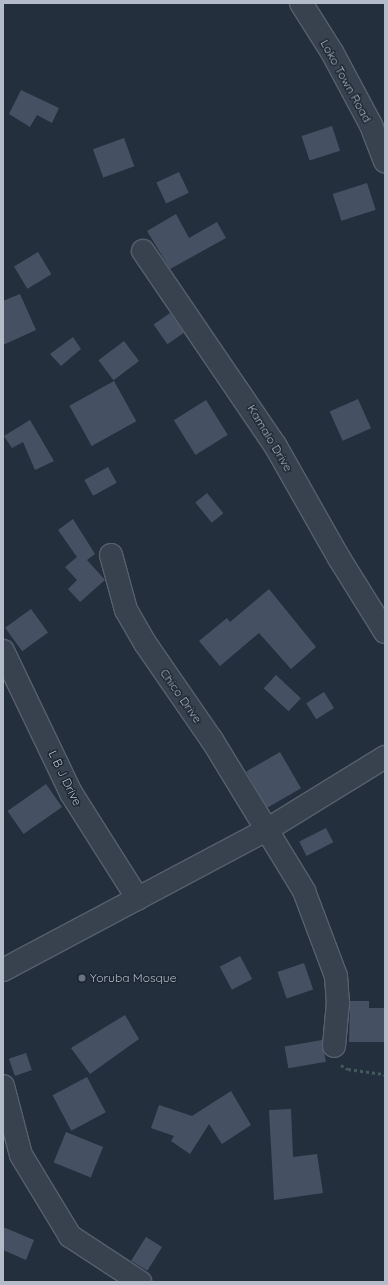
<!DOCTYPE html>
<style>
body{margin:0}
#map{position:relative;width:388px;height:1285px;overflow:hidden;background:#242f3e;font-family:Quicksand,sans-serif}
div>[style]{position:absolute}
.building>*{inset:0;background:#455162;transform-origin:0 0}
.path>*{height:2.5px;margin-top:-1.25px;transform-origin:0;background:repeating-linear-gradient(90deg,#44595c 0 3px,transparent 0 6px)}
.roads{filter:drop-shadow(1px 0 #565f6c) drop-shadow(-1px 0 #565f6c) drop-shadow(0 1px #565f6c) drop-shadow(0 -1px #565f6c)}
.minor>*{height:22px;margin:-11px;padding:0 11px;transform-origin:11px;border-radius:11px;background:#38414e}
.dots>*{width:11px;height:11px;translate:-50% -50%;box-sizing:border-box;border:2px solid #1d2633;border-radius:50%}
span{translate:-50% -50%;white-space:nowrap;text-align:center;line-height:1.15;-webkit-text-stroke:3px #1d2633;paint-order:stroke}
.street-label{font-size:12px;color:#b4bcc9}
.poi-label{font-size:12px;color:#b4bcc9}
.left{translate:0 -50%;text-align:left}
.frame{position:absolute;inset:0;border:4px solid #b4bcc9;pointer-events:none}
</style>
<div id="map">
<div class="building">
<i style="clip-path:polygon(21px 90px,59px 108px,52px 123px,37px 115px,30px 127px,9px 114px)"></i>
<i style="left:332px;top:126px;width:26px;height:32px;rotate:72deg"></i>
<i style="left:124px;top:138px;width:30px;height:33px;rotate:70deg"></i>
<i style="left:179px;top:172px;width:23px;height:25px;rotate:65deg"></i>
<i style="left:367px;top:183px;width:28px;height:36px;rotate:72deg"></i>
<i style="clip-path:polygon(176px 214px,189px 238px,217px 222px,226px 238px,170px 269px,147px 231px)"></i>
<i style="left:38px;top:252px;width:26px;height:28px;rotate:59deg"></i>
<i style="clip-path:polygon(20px 294px,36px 330px,3px 345px,3px 301px)"></i>
<i style="left:170px;top:313px;width:24px;height:20px;rotate:55deg"></i>
<i style="clip-path:polygon(73px 337px,81px 349px,61px 366px,50px 354px)"></i>
<i style="left:124px;top:341px;width:25px;height:32px;rotate:53deg"></i>
<i style="left:114px;top:381px;width:46px;height:51px;rotate:61deg"></i>
<i style="left:358px;top:399px;width:32px;height:31px;rotate:66deg"></i>
<i style="left:206px;top:400px;width:41px;height:38px;rotate:58deg"></i>
<i style="clip-path:polygon(30px 420px,54px 461px,35px 470px,23px 442px,12px 448px,4px 436px)"></i>
<i style="left:108px;top:467px;width:18px;height:27px;rotate:61deg"></i>
<i style="left:207px;top:493px;width:26px;height:15px;rotate:51deg"></i>
<i style="clip-path:polygon(73px 519px,95px 554px,87px 560px,105px 580px,80px 602px,68px 589px,77px 580px,65px 567px,77px 557px,58px 530px)"></i>
<i style="clip-path:polygon(269px 589px,316px 647px,291px 669px,259px 633px,220px 666px,199px 641px,227px 618px,230px 622px)"></i>
<i style="left:31px;top:609px;width:29px;height:32px;rotate:54deg"></i>
<i style="left:276px;top:675px;width:34px;height:18px;rotate:43deg"></i>
<i style="left:324px;top:692px;width:19px;height:21px;rotate:58deg"></i>
<i style="left:280px;top:752px;width:42px;height:39px;rotate:60deg"></i>
<i style="left:46px;top:784px;width:28px;height:47px;rotate:55deg"></i>
<i style="left:326px;top:828px;width:16px;height:30px;rotate:63deg"></i>
<i style="left:240px;top:956px;width:26px;height:23px;rotate:62deg"></i>
<i style="left:304px;top:963px;width:28px;height:28px;rotate:71deg"></i>
<i style="clip-path:polygon(350px 1001px,369px 1001px,369px 1008px,385px 1008px,385px 1042px,349px 1042px)"></i>
<i style="clip-path:polygon(125px 1015px,139px 1039px,90px 1074px,71px 1048px)"></i>
<i style="left:322px;top:1040px;width:22px;height:38px;rotate:80deg"></i>
<i style="left:26px;top:1053px;width:18px;height:18px;rotate:71deg"></i>
<i style="left:87px;top:1077px;width:40px;height:39px;rotate:62deg"></i>
<i style="clip-path:polygon(231px 1091px,251px 1125px,222px 1144px,209px 1124px,190px 1154px,171px 1141px,174px 1136px,151px 1128px,159px 1105px,192px 1116px)"></i>
<i style="clip-path:polygon(291px 1109px,293px 1157px,317px 1154px,323px 1193px,274px 1200px,269px 1110px)"></i>
<i style="left:66px;top:1132px;width:40px;height:33px;rotate:22deg"></i>
<i style="clip-path:polygon(3px 1227px,34px 1240px,26px 1260px,3px 1250px)"></i>
<i style="left:146px;top:1237px;width:19px;height:28px;rotate:32deg"></i>
</div>
<div class="path">
<i style="left:341px;top:1065px;width:8px;rotate:30deg"></i>
<i style="left:348px;top:1069px;width:37px;rotate:8deg"></i>
</div>
<div class="roads">
<div class="minor">
<i style="left:301px;top:3px;width:58px;rotate:57.7deg"></i>
<i style="left:332px;top:52px;width:83px;rotate:61.9deg"></i>
<i style="left:371px;top:125px;width:39px;rotate:69deg"></i>
<i style="left:143px;top:251px;width:235px;rotate:55.8deg"></i>
<i style="left:275px;top:445px;width:130px;rotate:60.5deg"></i>
<i style="left:339px;top:558px;width:87px;rotate:58.1deg"></i>
<i style="left:111px;top:555px;width:57px;rotate:74.7deg"></i>
<i style="left:126px;top:610px;width:38px;rotate:60deg"></i>
<i style="left:145px;top:643px;width:118px;rotate:55.4deg"></i>
<i style="left:212px;top:740px;width:177px;rotate:58.6deg"></i>
<i style="left:304px;top:891px;width:91px;rotate:69.4deg"></i>
<i style="left:336px;top:976px;width:26px;rotate:86deg"></i>
<i style="left:338px;top:1002px;width:44px;rotate:95.2deg"></i>
<i style="left:3px;top:651px;width:157px;rotate:64.4deg"></i>
<i style="left:71px;top:793px;width:125px;rotate:57.7deg"></i>
<i style="left:3px;top:970px;width:300px;rotate:-28deg"></i>
<i style="left:268px;top:829px;width:137px;rotate:-31.6deg"></i>
<i style="left:3px;top:1086px;width:71px;rotate:75.4deg"></i>
<i style="left:21px;top:1155px;width:95px;rotate:58.8deg"></i>
<i style="left:70px;top:1236px;width:84px;rotate:33.3deg"></i>
</div>
</div>
<div class="dots">
<i style="left:82px;top:978px;background:#6b7280"></i>
</div>
<div class="street-label">
<span style="left:346px;top:81px;rotate:61deg">Loko Town Road</span>
<span style="left:270px;top:438px;rotate:59deg">Kamalo Drive</span>
<span style="left:181px;top:696px;rotate:55deg">Chico Drive</span>
<span style="left:65px;top:778px;rotate:64deg">L B J Drive</span>
</div>
<div class="poi-label">
<span class="left" style="left:90px;top:978px">Yoruba Mosque</span>
</div>
<div class="frame"></div>
</div>
